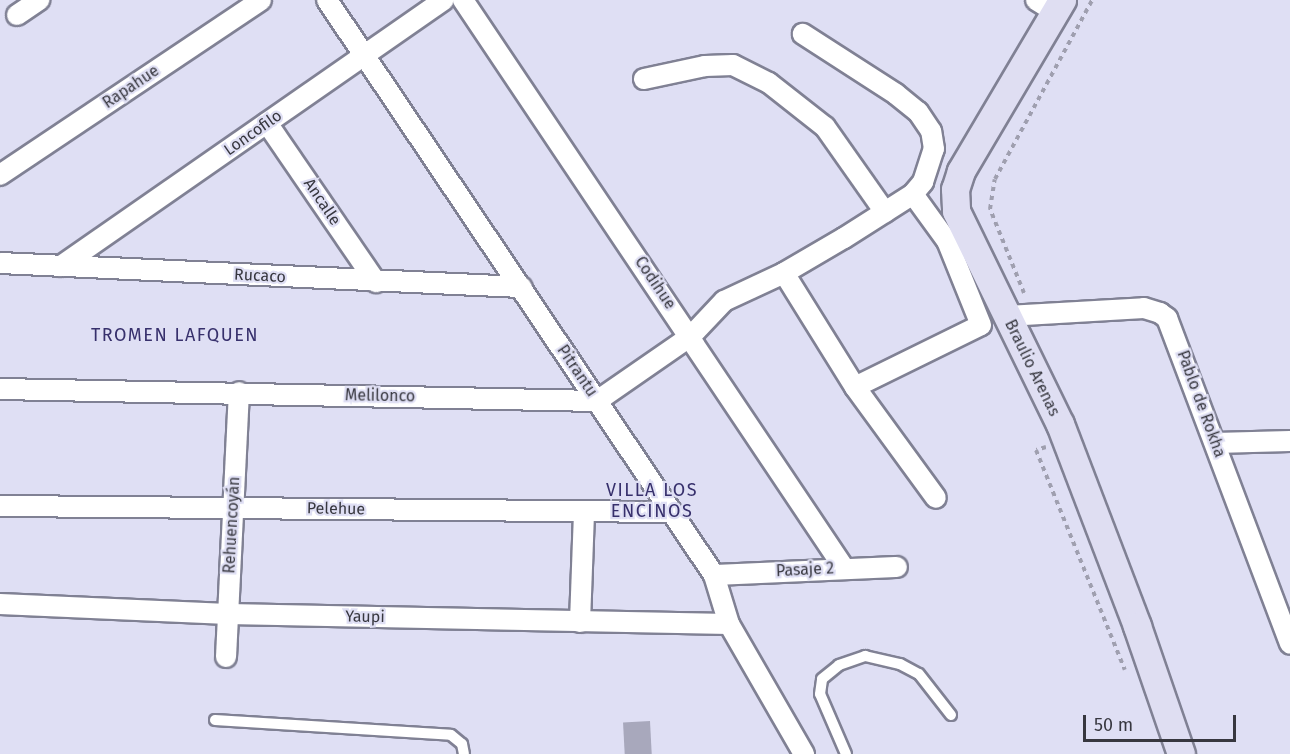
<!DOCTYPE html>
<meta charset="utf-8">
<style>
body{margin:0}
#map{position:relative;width:1290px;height:754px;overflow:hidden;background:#dfdff4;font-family:"Fira Sans",sans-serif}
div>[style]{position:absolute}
.building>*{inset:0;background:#a8a8bc;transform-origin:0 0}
.path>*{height:4px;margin-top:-2px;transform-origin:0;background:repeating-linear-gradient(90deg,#9f9faf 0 4.5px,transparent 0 9px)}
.roads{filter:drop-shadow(2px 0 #808194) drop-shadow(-2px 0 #808194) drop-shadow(0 2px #808194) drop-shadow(0 -2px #808194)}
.lane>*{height:10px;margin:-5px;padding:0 5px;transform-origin:5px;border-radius:5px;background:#fff}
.street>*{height:20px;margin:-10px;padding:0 10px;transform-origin:10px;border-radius:10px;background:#fff}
.secondary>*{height:27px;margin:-13.5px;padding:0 13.5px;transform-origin:13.5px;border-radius:13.5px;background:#dfdef2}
span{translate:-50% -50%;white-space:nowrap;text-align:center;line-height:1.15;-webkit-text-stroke:4.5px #dfdff4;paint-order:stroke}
.street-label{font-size:16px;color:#37373f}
.neighbourhood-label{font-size:18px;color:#37306c;letter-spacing:1.5px}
.scale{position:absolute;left:1083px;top:715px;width:153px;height:27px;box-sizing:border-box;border:3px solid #37373f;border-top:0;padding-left:8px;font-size:18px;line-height:21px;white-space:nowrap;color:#37373f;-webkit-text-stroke:4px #dfdff4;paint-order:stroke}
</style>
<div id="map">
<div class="building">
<i style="left:650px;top:721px;width:33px;height:27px;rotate:87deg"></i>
</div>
<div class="path">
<i style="left:1024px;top:293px;width:91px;rotate:-112deg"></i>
<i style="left:990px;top:209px;width:30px;rotate:-81deg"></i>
<i style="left:995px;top:179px;width:204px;rotate:-61.5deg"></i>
<i style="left:1046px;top:447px;width:10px;rotate:163deg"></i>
<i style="left:1036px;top:450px;width:237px;rotate:68deg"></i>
</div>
<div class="roads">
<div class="lane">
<i style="left:215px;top:720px;width:236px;rotate:3.6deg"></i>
<i style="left:451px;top:735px;width:14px;rotate:39deg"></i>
<i style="left:462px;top:744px;width:10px;rotate:79deg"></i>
<i style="left:846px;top:754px;width:65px;rotate:-113.4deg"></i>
<i style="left:820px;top:694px;width:15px;rotate:-82deg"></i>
<i style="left:822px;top:679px;width:22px;rotate:-39deg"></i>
<i style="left:839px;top:665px;width:28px;rotate:-19deg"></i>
<i style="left:865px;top:656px;width:36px;rotate:13deg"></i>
<i style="left:900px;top:664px;width:21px;rotate:28deg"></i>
<i style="left:919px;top:674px;width:52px;rotate:52deg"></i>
</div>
<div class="street">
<i style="left:327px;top:0;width:693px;rotate:56.06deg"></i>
<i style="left:714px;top:575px;width:51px;rotate:73deg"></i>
<i style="left:729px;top:624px;width:150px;rotate:60deg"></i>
<i style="left:463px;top:0;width:684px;rotate:56.15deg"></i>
<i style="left:1036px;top:0;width:22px;rotate:32deg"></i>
<i style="left:17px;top:15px;width:27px;rotate:-34deg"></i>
<i style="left:644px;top:79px;width:62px;rotate:-12deg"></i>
<i style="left:705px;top:66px;width:28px;rotate:-2deg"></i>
<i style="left:733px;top:65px;width:40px;rotate:26.6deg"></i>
<i style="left:769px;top:83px;width:71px;rotate:38.2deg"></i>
<i style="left:825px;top:127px;width:104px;rotate:54.8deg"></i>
<i style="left:267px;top:123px;width:193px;rotate:55.6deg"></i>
<i style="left:0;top:175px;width:314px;rotate:-33.8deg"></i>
<i style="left:0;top:263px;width:522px;rotate:2.64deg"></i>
<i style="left:61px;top:266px;width:466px;rotate:-34.8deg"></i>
<i style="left:784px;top:273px;width:134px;rotate:58.1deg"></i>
<i style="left:855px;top:387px;width:137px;rotate:53.9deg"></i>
<i style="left:1007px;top:316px;width:137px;rotate:-3.3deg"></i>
<i style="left:1144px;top:308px;width:17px;rotate:17deg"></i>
<i style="left:1160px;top:313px;width:9px;rotate:36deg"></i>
<i style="left:1167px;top:318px;width:348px;rotate:69.3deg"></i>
<i style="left:855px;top:387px;width:140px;rotate:-26.2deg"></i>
<i style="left:981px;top:325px;width:91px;rotate:-112deg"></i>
<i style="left:947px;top:241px;width:58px;rotate:-125.9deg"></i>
<i style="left:0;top:389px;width:597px;rotate:1.15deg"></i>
<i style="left:597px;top:401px;width:114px;rotate:-34.7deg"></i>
<i style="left:691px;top:336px;width:48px;rotate:-46.7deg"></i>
<i style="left:724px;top:301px;width:66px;rotate:-25deg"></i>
<i style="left:784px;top:273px;width:69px;rotate:-30.3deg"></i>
<i style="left:844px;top:238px;width:82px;rotate:-32.5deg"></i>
<i style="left:913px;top:194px;width:16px;rotate:-50deg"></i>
<i style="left:923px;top:182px;width:35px;rotate:-72deg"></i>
<i style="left:934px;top:149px;width:18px;rotate:-99deg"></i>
<i style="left:931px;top:131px;width:23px;rotate:-124deg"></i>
<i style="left:918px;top:112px;width:28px;rotate:-141deg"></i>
<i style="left:896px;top:94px;width:111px;rotate:-147.2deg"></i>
<i style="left:1215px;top:443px;width:75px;rotate:-1.5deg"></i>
<i style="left:0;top:506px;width:672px;rotate:0.51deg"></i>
<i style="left:714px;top:575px;width:183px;rotate:-2.5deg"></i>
<i style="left:0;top:604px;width:228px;rotate:2.5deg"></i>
<i style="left:228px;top:614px;width:501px;rotate:1.14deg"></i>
<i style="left:580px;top:622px;width:111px;rotate:-87.9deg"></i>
<i style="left:226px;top:657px;width:265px;rotate:-87.2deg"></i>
</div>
<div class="secondary">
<i style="left:1062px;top:0;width:199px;rotate:120.6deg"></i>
<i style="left:961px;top:171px;width:19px;rotate:108deg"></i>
<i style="left:955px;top:189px;width:22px;rotate:87deg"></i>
<i style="left:956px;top:211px;width:237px;rotate:64deg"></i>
<i style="left:1060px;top:424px;width:216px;rotate:69.1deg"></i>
<i style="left:1137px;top:626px;width:135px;rotate:71deg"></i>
</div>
</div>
<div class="street-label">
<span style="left:131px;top:87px;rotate:-34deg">Rapahue</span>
<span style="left:253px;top:133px;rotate:-35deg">Loncofilo</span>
<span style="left:322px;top:202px;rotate:56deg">Ancalle</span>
<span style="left:260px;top:276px;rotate:3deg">Rucaco</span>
<span style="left:655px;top:283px;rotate:56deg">Codihue</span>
<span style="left:1032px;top:368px;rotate:64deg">Braulio Arenas</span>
<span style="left:577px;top:371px;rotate:56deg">Pitrantu</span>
<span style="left:380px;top:396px;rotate:1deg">Melilonco</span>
<span style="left:1201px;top:404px;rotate:70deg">Pablo de Rokha</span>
<span style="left:336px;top:509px;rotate:1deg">Pelehue</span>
<span style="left:232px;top:525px;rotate:-87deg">Rehuencoyán</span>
<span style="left:805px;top:570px;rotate:-3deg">Pasaje 2</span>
<span style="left:365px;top:617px;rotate:1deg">Yaupi</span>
</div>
<div class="neighbourhood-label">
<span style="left:175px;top:335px">TROMEN LAFQUEN</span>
<span style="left:652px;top:501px">VILLA LOS<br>ENCINOS</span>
</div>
<div class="scale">50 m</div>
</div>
